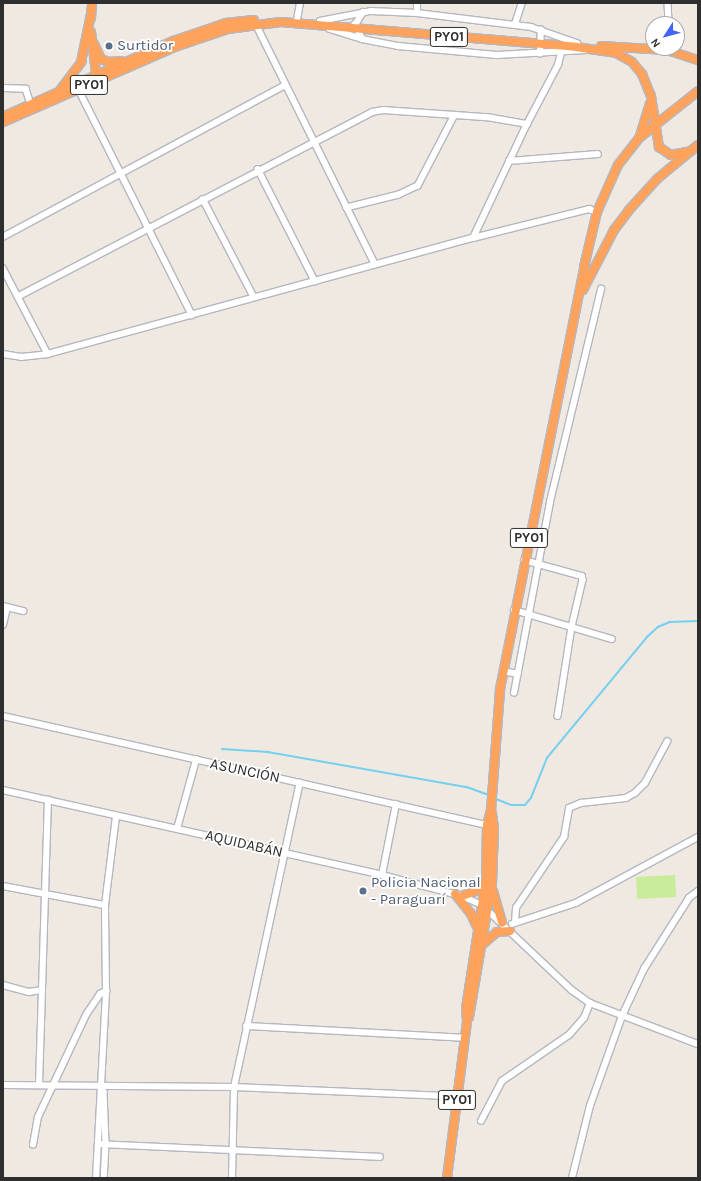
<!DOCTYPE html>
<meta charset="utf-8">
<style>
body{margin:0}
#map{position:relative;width:701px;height:1181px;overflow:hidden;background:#efe9e1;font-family:Karla,sans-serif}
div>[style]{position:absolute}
.pitch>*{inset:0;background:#c9ec9a;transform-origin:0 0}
.stream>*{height:1.5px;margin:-0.75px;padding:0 0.75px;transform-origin:0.75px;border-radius:0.75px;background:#75cff0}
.roads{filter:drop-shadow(1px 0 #b4b7c1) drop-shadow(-1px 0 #b4b7c1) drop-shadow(0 1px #b4b7c1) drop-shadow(0 -1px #b4b7c1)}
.minor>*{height:5.5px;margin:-2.75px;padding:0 2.75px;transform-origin:2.75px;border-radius:2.75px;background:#fff}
.highway>*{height:8px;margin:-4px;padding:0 4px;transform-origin:4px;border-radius:4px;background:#ffa35c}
.dots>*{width:11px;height:11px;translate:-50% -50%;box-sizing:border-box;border:2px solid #fff;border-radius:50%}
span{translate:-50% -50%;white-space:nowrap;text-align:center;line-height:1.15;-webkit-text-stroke:3.5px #fff;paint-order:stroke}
.shield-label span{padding:1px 3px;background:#fff;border:1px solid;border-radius:3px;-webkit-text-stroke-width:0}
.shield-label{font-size:14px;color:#2e2e2e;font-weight:700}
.service-label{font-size:15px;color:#4e5e75}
.left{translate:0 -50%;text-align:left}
.street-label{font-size:15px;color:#2e2e2e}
.frame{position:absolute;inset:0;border:4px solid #2e2e2e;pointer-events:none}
.north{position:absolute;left:645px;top:16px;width:40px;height:40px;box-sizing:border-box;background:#fff;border:1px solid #ababab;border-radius:50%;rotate:234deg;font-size:11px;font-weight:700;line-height:16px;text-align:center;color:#2e2e2e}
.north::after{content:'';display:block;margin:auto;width:14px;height:18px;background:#4264fb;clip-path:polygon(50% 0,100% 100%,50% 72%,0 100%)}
</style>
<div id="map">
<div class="pitch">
<i style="left:675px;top:875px;width:22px;height:39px;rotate:87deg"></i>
</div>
<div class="stream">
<i style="left:222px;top:749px;width:46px;rotate:3.7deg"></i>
<i style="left:268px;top:752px;width:202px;rotate:10deg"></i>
<i style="left:467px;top:787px;width:23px;rotate:20deg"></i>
<i style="left:494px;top:798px;width:18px;rotate:22deg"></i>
<i style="left:511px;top:805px;width:14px"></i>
<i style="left:525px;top:805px;width:9px;rotate:-49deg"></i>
<i style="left:531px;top:798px;width:43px;rotate:-68.2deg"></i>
<i style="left:547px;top:758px;width:157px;rotate:-50.4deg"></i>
<i style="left:647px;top:637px;width:15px;rotate:-42deg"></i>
<i style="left:658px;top:627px;width:13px;rotate:-23deg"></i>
<i style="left:670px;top:622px;width:28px;rotate:-2deg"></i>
</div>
<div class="roads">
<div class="minor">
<i style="left:668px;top:3px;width:21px;rotate:87deg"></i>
<i style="left:417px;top:13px;width:10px;rotate:-90deg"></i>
<i style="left:297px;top:20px;width:17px;rotate:-80deg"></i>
<i style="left:320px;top:21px;width:52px;rotate:-11.1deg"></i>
<i style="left:371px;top:11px;width:46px;rotate:2.5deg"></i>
<i style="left:417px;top:13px;width:115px;rotate:7deg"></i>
<i style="left:531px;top:27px;width:49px;rotate:19.2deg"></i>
<i style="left:256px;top:24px;width:268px;rotate:63.6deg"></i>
<i style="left:515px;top:24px;width:22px;rotate:-72deg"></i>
<i style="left:330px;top:29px;width:34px;rotate:17deg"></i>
<i style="left:362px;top:39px;width:37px;rotate:11deg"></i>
<i style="left:398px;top:46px;width:99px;rotate:5.2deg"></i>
<i style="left:497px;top:55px;width:89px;rotate:-3.2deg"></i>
<i style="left:362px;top:39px;width:16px;rotate:-117deg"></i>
<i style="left:355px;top:25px;width:15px;rotate:-58deg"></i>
<i style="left:540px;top:54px;width:24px;rotate:-88deg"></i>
<i style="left:3px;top:88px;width:23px;rotate:2deg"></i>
<i style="left:26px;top:89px;width:16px;rotate:72deg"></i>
<i style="left:79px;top:90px;width:252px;rotate:63.3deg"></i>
<i style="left:455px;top:115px;width:32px;rotate:4deg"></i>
<i style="left:487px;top:117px;width:41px;rotate:9.9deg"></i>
<i style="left:509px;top:161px;width:89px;rotate:-4.5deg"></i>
<i style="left:258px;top:169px;width:126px;rotate:63deg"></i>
<i style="left:203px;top:199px;width:110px;rotate:62.5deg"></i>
<i style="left:3px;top:237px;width:320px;rotate:-28.3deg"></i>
<i style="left:473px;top:238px;width:126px;rotate:-64.7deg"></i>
<i style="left:527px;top:124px;width:67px;rotate:-62.3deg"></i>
<i style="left:558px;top:65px;width:12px;rotate:-76deg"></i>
<i style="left:3px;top:268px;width:97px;rotate:62.4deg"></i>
<i style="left:19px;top:296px;width:398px;rotate:-27.5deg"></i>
<i style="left:372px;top:112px;width:11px;rotate:-10deg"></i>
<i style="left:383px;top:110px;width:72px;rotate:4deg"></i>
<i style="left:455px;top:115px;width:80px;rotate:117.5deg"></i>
<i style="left:418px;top:186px;width:21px;rotate:155deg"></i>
<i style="left:399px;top:195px;width:54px;rotate:166deg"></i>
<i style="left:3px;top:354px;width:18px;rotate:9deg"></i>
<i style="left:21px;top:357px;width:27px;rotate:-6deg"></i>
<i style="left:48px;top:354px;width:441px;rotate:-15.3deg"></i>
<i style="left:473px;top:238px;width:120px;rotate:-14deg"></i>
<i style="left:589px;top:209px;width:9px;rotate:21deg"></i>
<i style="left:524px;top:560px;width:60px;rotate:15.4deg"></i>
<i style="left:582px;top:576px;width:4px;rotate:76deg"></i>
<i style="left:583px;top:580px;width:48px;rotate:103.2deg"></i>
<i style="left:572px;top:627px;width:90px;rotate:98.9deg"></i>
<i style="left:3px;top:606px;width:21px;rotate:14deg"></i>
<i style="left:514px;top:610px;width:102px;rotate:16.5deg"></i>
<i style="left:3px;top:625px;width:18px;rotate:-77deg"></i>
<i style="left:503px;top:671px;width:15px;rotate:11deg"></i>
<i style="left:514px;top:693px;width:194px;rotate:-79.3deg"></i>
<i style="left:550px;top:502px;width:219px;rotate:-76.5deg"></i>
<i style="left:3px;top:716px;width:496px;rotate:12.7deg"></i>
<i style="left:3px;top:790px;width:388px;rotate:12.6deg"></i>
<i style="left:382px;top:875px;width:83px;rotate:14.7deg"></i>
<i style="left:462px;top:896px;width:22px;rotate:24deg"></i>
<i style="left:482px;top:905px;width:124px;rotate:43.4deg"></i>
<i style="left:572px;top:990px;width:22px;rotate:36deg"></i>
<i style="left:590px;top:1003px;width:116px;rotate:20.8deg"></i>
<i style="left:177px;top:829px;width:72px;rotate:-74.6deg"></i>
<i style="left:382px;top:875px;width:72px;rotate:-78.8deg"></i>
<i style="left:3px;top:886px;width:104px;rotate:10.6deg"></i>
<i style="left:515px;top:923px;width:15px;rotate:-86deg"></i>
<i style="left:516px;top:908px;width:86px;rotate:-55.9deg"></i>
<i style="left:564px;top:837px;width:29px;rotate:-80deg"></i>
<i style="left:569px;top:808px;width:13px;rotate:-23deg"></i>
<i style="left:581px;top:803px;width:45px;rotate:-6.3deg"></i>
<i style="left:626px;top:798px;width:10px;rotate:-29deg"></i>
<i style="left:635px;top:793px;width:14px;rotate:-45deg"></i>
<i style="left:645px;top:783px;width:47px;rotate:-61.8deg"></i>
<i style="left:512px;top:924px;width:67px;rotate:-18.2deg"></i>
<i style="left:576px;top:903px;width:139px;rotate:-28.4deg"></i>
<i style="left:3px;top:985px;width:27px;rotate:15deg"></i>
<i style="left:29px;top:992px;width:13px;rotate:-9deg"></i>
<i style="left:246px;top:1026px;width:219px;rotate:3.1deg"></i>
<i style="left:4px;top:1085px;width:230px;rotate:0.5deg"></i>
<i style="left:234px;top:1087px;width:213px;rotate:2.4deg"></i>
<i style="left:39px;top:1085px;width:285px;rotate:-88.2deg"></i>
<i style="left:102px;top:1088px;width:4px;rotate:63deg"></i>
<i style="left:104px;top:1092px;width:52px;rotate:87.8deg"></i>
<i style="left:106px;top:1144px;width:34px;rotate:93deg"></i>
<i style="left:481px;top:1121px;width:45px;rotate:-62.3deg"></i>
<i style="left:502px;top:1081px;width:81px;rotate:-34.5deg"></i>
<i style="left:569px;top:1035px;width:23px;rotate:-49deg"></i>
<i style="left:584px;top:1018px;width:16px;rotate:-68deg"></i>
<i style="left:98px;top:1144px;width:282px;rotate:2.6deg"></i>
<i style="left:33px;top:1145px;width:28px;rotate:-80deg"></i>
<i style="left:38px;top:1117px;width:113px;rotate:-64.8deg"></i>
<i style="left:86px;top:1015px;width:25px;rotate:-56deg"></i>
<i style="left:100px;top:994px;width:7px;rotate:-27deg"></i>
<i style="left:96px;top:1178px;width:187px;rotate:-86.9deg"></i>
<i style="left:106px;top:991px;width:86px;rotate:-90.7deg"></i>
<i style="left:105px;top:905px;width:89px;rotate:-82.9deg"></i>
<i style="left:232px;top:1178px;width:91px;rotate:-88.7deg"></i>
<i style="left:234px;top:1087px;width:311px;rotate:-77.8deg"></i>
<i style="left:572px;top:1178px;width:74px;rotate:-76deg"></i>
<i style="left:590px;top:1106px;width:96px;rotate:-70.4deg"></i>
<i style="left:622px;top:1016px;width:52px;rotate:-64.9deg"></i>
<i style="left:644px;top:969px;width:84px;rotate:-57.6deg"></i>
<i style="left:689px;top:898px;width:11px;rotate:-38deg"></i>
</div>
<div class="highway">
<i style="left:91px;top:18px;width:15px;rotate:-86deg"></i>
<i style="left:91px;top:32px;width:41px;rotate:83deg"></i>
<i style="left:94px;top:44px;width:17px;rotate:65deg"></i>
<i style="left:101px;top:59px;width:9px;rotate:21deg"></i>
<i style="left:109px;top:62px;width:12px;rotate:-5deg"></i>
<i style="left:601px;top:46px;width:66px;rotate:3.5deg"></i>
<i style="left:667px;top:50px;width:33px;rotate:18deg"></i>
<i style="left:61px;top:89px;width:34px;rotate:-53deg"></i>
<i style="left:81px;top:62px;width:49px;rotate:-78.2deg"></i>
<i style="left:7px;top:115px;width:182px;rotate:-24deg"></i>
<i style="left:173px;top:41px;width:56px;rotate:-18.8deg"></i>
<i style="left:226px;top:23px;width:28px;rotate:-6deg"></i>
<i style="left:3px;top:122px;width:188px;rotate:-23.6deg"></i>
<i style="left:175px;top:47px;width:56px;rotate:-18.8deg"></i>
<i style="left:228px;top:29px;width:53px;rotate:-7.5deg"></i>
<i style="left:281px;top:22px;width:296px;rotate:4.8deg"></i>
<i style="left:576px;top:47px;width:40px;rotate:8.5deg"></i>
<i style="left:616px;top:53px;width:18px;rotate:29deg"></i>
<i style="left:632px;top:62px;width:16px;rotate:50deg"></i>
<i style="left:642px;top:74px;width:24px;rotate:68deg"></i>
<i style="left:651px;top:96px;width:52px;rotate:81.1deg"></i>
<i style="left:659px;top:147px;width:14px;rotate:34deg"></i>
<i style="left:671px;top:155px;width:20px;rotate:-11deg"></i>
<i style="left:640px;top:136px;width:34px;rotate:-73deg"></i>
<i style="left:583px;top:290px;width:68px;rotate:-62.7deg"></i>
<i style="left:614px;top:230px;width:25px;rotate:-53deg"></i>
<i style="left:629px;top:210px;width:42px;rotate:-47.9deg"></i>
<i style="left:657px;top:179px;width:53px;rotate:-39.7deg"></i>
<i style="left:493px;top:891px;width:33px;rotate:74deg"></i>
<i style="left:455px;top:894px;width:26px;rotate:51deg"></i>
<i style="left:471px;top:914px;width:17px;rotate:65deg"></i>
<i style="left:462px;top:896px;width:15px;rotate:-20deg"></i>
<i style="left:476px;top:891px;width:13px;rotate:-45deg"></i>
<i style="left:483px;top:944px;width:18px;rotate:-41deg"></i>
<i style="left:497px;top:932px;width:13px;rotate:-4deg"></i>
<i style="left:469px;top:1017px;width:136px;rotate:-80.3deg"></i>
<i style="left:492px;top:883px;width:55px;rotate:-87.9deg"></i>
<i style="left:494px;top:828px;width:15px;rotate:-98deg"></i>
<i style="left:447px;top:1178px;width:158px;rotate:-82.7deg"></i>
<i style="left:467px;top:1021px;width:13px;rotate:-94deg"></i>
<i style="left:466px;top:1008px;width:129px;rotate:-81.1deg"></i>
<i style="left:486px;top:881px;width:56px;rotate:-89deg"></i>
<i style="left:487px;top:825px;width:16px;rotate:-75deg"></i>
<i style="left:491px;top:810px;width:121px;rotate:-85.7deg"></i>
<i style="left:500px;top:689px;width:430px;rotate:-78.7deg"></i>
<i style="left:584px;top:267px;width:57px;rotate:-76.7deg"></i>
<i style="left:597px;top:212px;width:51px;rotate:-65.9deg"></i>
<i style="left:618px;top:165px;width:34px;rotate:-52deg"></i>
<i style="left:639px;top:138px;width:75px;rotate:-38.5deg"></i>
</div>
</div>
<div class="dots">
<i style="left:109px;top:46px;background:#5c6f8a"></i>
<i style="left:363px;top:891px;background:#5c6f8a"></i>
</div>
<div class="shield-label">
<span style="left:449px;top:37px">PY01</span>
<span style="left:89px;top:85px">PY01</span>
<span style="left:529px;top:538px">PY01</span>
<span style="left:457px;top:1100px">PY01</span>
</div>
<div class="service-label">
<span class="left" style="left:117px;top:46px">Surtidor</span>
<span class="left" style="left:371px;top:891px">Policia Nacional<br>- Paraguarí</span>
</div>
<div class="street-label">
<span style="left:245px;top:771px;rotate:12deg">ASUNCIÓN</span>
<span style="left:244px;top:844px;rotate:13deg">AQUIDABÁN</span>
</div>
<div class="frame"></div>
<div class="north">N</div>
</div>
